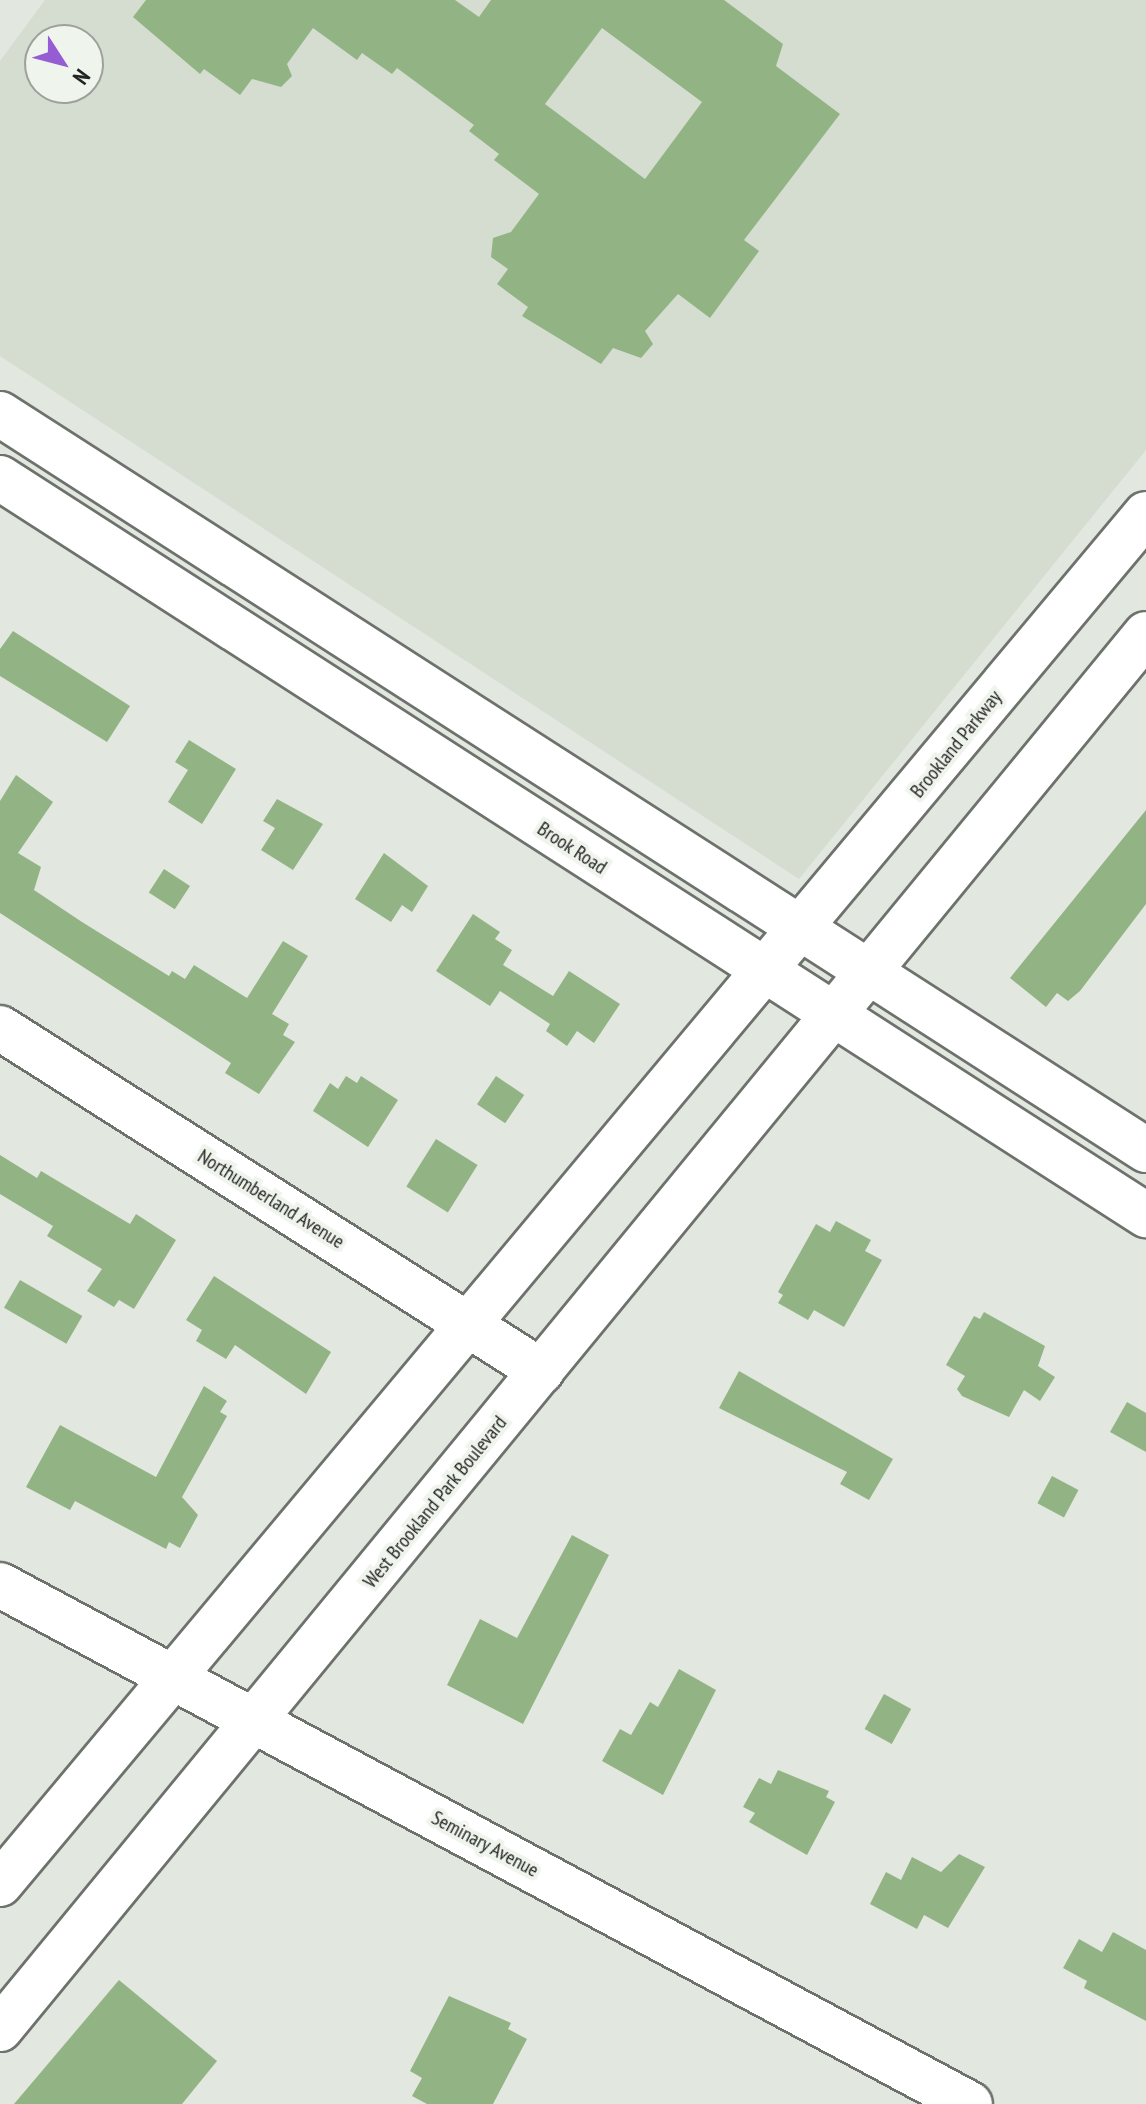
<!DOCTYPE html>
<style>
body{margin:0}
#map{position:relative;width:1146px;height:2104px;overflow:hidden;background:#e2e7e0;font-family:"PT Sans Narrow",sans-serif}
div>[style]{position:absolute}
.built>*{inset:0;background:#d4ddd0}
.building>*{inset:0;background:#92b484;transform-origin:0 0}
.roads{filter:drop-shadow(2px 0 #6d726c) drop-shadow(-2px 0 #6d726c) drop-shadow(0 2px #6d726c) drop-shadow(0 -2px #6d726c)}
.minor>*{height:44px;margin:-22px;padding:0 22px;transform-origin:22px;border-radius:22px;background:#fff}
.major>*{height:44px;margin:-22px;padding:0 22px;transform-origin:22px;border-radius:22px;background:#fff}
span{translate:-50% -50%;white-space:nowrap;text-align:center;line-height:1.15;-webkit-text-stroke:8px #eff4ed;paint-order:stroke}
.street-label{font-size:20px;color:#232422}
.north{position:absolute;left:24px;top:24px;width:80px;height:80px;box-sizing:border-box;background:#eff4ed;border:2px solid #9da19c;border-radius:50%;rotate:126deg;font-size:22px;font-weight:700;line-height:32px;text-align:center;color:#232422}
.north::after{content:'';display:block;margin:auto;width:28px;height:36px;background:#955cd4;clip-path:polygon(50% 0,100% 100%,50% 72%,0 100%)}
</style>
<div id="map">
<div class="built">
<i style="clip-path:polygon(evenodd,45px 0,1146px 0,1146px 450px,799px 879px,0 356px,0 61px,45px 0,40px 40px,88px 40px,88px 88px,40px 88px,40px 40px)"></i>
</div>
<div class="building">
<i style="clip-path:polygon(evenodd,146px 0,455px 0,479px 17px,491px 0,724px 0,783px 44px,776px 66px,840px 114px,744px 240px,759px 251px,710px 318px,678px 294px,645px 331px,653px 344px,641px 358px,613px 348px,601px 364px,522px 316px,528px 307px,497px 284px,508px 269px,491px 257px,493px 238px,511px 232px,539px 194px,494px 160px,499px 154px,469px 131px,474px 125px,397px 68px,392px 74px,362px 53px,357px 60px,313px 28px,287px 64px,292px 76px,281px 87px,252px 79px,240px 95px,204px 69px,200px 74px,133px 17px,146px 0,602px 28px,702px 102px,645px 179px,545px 104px,602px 28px)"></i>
<i style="clip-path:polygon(13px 631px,130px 706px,107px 742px,0 676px,0 649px)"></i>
<i style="clip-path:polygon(189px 740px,236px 769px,202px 824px,168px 802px,188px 770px,175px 762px)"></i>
<i style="clip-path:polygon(16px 775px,53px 802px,18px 853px,41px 867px,34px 890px,82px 922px,169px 976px,172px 971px,185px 979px,194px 965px,247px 998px,283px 941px,308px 956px,272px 1014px,289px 1024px,283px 1035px,295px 1042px,259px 1094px,225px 1073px,231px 1063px,0 913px,0 801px)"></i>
<i style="clip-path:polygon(277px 799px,323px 824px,293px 870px,261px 850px,275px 828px,263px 821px)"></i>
<i style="clip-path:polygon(1146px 810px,1146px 904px,1080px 991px,1068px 1001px,1057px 993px,1046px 1007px,1010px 978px)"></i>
<i style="clip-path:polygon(384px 853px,428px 886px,412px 912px,402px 905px,391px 922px,355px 899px)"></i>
<i style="left:164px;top:869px;width:31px;height:28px;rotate:33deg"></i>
<i style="clip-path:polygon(473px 914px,500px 932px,495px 939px,512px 950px,503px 965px,553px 996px,569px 971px,620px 1004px,594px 1043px,577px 1031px,567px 1046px,546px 1031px,550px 1024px,500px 991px,490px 1006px,436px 971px)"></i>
<i style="clip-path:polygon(346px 1076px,357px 1083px,361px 1076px,398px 1100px,368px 1147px,313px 1111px,330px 1083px,338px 1089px)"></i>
<i style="left:496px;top:1076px;width:34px;height:34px;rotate:34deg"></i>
<i style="left:436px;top:1139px;width:49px;height:56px;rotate:32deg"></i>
<i style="clip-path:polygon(0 1155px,37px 1178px,41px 1171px,130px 1224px,136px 1214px,176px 1240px,134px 1309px,119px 1300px,114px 1307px,87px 1291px,102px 1269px,47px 1236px,53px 1226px,0 1194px)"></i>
<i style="clip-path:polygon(836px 1221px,871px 1240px,865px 1251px,882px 1260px,844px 1327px,814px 1310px,808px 1320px,778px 1303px,783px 1295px,778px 1292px,816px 1224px,830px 1232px)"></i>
<i style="clip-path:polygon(214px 1276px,331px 1352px,306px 1394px,235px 1345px,226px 1359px,196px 1341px,202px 1330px,186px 1320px)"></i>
<i style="left:20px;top:1280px;width:72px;height:32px;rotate:30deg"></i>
<i style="clip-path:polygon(984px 1312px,1045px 1346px,1038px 1366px,1055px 1377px,1040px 1401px,1024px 1390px,1009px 1417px,962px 1396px,957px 1389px,965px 1376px,946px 1365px,974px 1316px,980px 1319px)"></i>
<i style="clip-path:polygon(739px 1371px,893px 1459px,869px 1500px,840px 1484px,847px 1472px,719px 1408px)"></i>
<i style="clip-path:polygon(204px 1386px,227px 1401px,220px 1412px,227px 1416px,182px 1497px,198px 1515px,180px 1548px,169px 1542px,166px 1549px,75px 1501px,70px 1510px,26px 1487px,60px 1425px,156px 1477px)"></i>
<i style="clip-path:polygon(1127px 1402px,1146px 1413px,1146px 1452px,1110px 1432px)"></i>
<i style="left:1052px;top:1476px;width:30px;height:31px;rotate:28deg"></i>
<i style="clip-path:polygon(572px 1535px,609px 1555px,523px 1724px,447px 1685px,480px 1619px,517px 1638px)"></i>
<i style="clip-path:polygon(679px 1669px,716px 1690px,663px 1795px,602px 1761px,620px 1729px,631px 1735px,650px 1702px,658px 1707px)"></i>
<i style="left:884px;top:1694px;width:31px;height:40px;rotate:29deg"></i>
<i style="clip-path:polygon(778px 1770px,829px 1791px,826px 1797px,835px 1802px,807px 1855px,749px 1822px,755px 1813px,743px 1807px,759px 1778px,771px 1784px)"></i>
<i style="clip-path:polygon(959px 1854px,985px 1867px,948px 1928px,924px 1915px,917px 1929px,870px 1904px,886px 1872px,901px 1880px,912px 1857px,941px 1872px)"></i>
<i style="clip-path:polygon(1113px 1932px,1146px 1950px,1146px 2021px,1084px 1988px,1087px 1981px,1063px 1968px,1079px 1939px,1102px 1952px)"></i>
<i style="clip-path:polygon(119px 1980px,217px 2061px,182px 2104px,14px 2104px)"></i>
<i style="clip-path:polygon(449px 1996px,511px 2023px,508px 2029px,527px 2039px,493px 2104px,427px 2104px,412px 2096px,422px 2078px,410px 2071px)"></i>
</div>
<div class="roads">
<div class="minor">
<i style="left:0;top:1028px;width:641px;rotate:32.38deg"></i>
<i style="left:0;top:1585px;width:1100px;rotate:28.15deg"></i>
</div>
<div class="major">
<i style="left:0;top:414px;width:1362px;rotate:32.71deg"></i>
<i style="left:0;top:478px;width:1363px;rotate:32.75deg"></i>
<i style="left:0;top:1884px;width:1786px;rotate:-50.09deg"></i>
<i style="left:0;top:2029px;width:1805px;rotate:-50.6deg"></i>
</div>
</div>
<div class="street-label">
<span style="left:956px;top:744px;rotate:-51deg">Brookland Parkway</span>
<span style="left:572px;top:848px;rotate:33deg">Brook Road</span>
<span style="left:271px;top:1199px;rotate:32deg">Northumberland Avenue</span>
<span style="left:435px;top:1502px;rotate:-51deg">West Brookland Park Boulevard</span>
<span style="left:485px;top:1844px;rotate:28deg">Seminary Avenue</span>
</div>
<div class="north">N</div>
</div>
